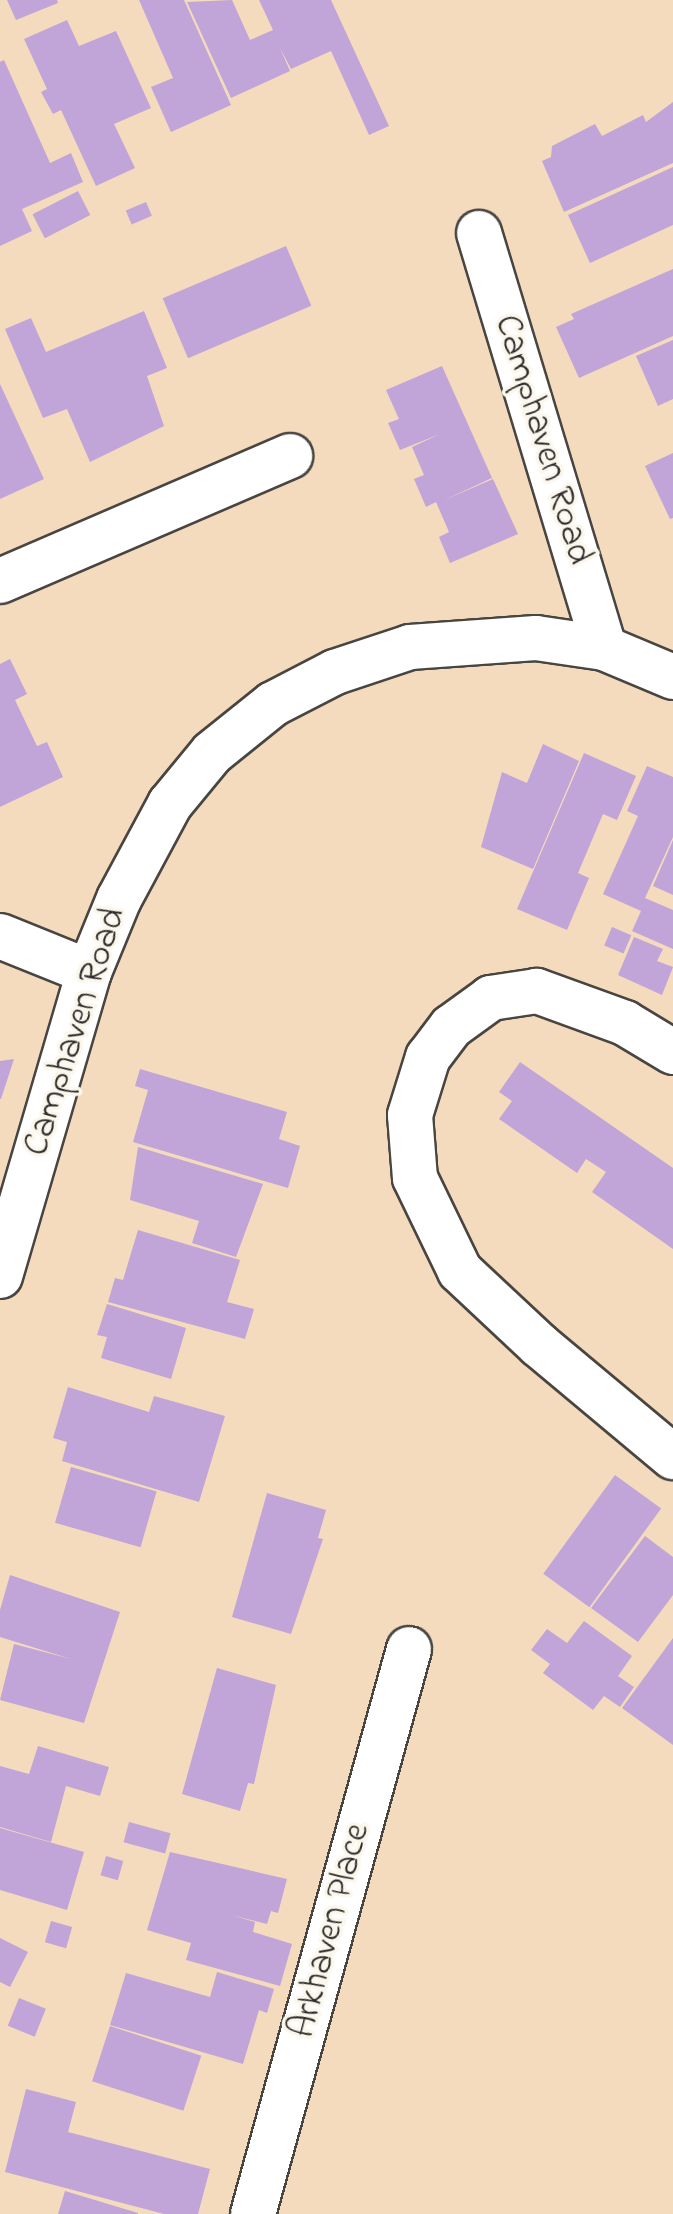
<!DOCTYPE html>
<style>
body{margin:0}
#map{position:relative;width:673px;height:2214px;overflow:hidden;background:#f4dbbe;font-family:"Indie Flower",sans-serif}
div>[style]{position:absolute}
.building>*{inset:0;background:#c1a4d8;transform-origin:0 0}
.roads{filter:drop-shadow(2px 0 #494541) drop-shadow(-2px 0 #494541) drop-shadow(0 2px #494541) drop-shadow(0 -2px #494541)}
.minor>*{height:44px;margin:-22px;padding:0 22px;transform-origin:22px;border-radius:22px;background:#fff}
span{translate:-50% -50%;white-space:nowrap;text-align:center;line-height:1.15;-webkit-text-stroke:7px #fbf7ec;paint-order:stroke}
.street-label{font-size:36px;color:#2b2b2b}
</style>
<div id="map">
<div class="building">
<i style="clip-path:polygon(7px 0,57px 0,58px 3px,16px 20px)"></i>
<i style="clip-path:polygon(139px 0,184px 0,231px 105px,171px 132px,151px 87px,173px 78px)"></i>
<i style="clip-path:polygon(232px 0,250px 40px,273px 30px,259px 0,331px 0,389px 126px,369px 135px,331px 51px,291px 69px,280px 48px,290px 71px,231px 98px,187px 2px)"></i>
<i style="clip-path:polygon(67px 20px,79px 46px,116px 31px,151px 108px,114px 124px,135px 168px,96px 186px,61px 110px,53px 114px,41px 92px,47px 89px,24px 39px)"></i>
<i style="clip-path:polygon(4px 60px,50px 163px,71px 153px,83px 182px,22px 209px,32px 231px,0 246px,0 62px)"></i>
<i style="clip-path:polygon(673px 102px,673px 163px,564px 212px,542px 161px,551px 157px,552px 146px,595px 124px,602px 136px,643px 115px,646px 122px)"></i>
<i style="clip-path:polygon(673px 167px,673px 225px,590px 263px,568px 215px)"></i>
<i style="left:78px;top:191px;width:27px;height:51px;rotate:63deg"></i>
<i style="left:146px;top:202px;width:15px;height:22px;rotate:67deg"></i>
<i style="left:286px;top:246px;width:65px;height:134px;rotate:67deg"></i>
<i style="clip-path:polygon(673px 269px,673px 336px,579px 378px,556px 327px,574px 319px,571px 314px)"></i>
<i style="clip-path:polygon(144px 311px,167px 368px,147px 376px,164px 426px,90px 462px,67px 409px,43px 418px,5px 329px,31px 318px,46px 352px)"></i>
<i style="clip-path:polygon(673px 340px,673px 399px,658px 406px,636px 356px)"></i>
<i style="clip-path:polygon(442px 366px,492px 478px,442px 501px,493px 479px,518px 534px,450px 563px,439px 537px,449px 532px,436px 502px,426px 507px,414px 479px,424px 475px,412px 447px,440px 434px,400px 450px,388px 423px,399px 419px,386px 390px)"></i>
<i style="clip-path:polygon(0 384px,44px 479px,0 499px)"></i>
<i style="clip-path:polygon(673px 453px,673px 518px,670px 519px,645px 466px)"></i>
<i style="clip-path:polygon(10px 659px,27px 694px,15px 700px,37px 746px,47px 742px,63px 777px,0 807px,0 664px)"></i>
<i style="clip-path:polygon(543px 744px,579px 761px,533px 869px,481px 847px,502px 772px,527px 783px)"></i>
<i style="clip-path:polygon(584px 753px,636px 776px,617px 820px,603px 814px,578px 873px,589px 878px,567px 930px,517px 909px)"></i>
<i style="clip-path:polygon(647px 766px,673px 777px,673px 837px,645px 898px,673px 910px,673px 949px,632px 931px,641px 911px,603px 894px,638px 816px,627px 811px)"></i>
<i style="clip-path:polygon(673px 840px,673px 895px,653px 886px)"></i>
<i style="left:612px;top:927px;width:21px;height:20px;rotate:23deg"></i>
<i style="clip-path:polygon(634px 937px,663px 949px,657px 961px,673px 967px,662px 995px,618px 975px)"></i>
<i style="clip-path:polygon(14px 1059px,1px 1099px,0 1099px,0 1061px)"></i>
<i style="clip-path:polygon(520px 1062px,673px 1168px,673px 1249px,592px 1192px,606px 1172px,586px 1159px,577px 1173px,499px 1119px,512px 1101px,499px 1092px)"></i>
<i style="clip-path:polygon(140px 1069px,287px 1112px,279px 1139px,300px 1146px,288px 1188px,133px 1142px,148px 1090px,135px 1086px)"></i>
<i style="clip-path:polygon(138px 1147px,263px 1184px,236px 1257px,192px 1243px,199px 1221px,130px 1200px)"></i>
<i style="clip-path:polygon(138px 1230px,240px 1260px,227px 1302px,254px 1309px,245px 1339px,108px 1302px,115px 1278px,123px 1280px)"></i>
<i style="clip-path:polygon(107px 1304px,186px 1328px,171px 1379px,101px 1358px,107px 1337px,97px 1335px)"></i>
<i style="clip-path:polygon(68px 1387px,149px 1412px,154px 1396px,225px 1416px,199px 1502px,62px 1461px,67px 1442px,53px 1438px)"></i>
<i style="left:71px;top:1467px;width:89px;height:58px;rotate:16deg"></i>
<i style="left:615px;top:1475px;width:57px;height:122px;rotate:36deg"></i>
<i style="clip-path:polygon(267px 1493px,326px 1510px,318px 1538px,323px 1539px,291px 1634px,232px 1617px)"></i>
<i style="clip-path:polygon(645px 1536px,673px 1557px,673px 1595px,638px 1642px,591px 1608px)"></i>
<i style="clip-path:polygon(10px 1575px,120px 1612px,84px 1723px,0 1700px,14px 1644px,71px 1659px,0 1637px,0 1610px)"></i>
<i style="clip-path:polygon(584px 1621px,632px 1656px,618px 1676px,634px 1687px,620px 1707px,604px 1696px,593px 1710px,543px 1673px,550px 1664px,531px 1650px,547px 1629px,567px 1643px)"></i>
<i style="clip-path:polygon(673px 1638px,673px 1745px,622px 1708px)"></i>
<i style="clip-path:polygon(217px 1668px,276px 1685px,254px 1784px,248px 1783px,240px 1811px,182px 1794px)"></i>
<i style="clip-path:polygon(38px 1746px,109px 1767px,100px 1796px,66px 1786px,51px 1842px,0 1827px,0 1766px,29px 1774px)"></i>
<i style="left:129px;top:1822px;width:43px;height:21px;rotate:15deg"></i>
<i style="clip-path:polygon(0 1828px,84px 1852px,67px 1910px,0 1890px)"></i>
<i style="clip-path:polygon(170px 1852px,287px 1879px,278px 1913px,271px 1911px,267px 1924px,231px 1915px,255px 1922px,253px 1932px,292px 1944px,280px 1986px,186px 1960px,191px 1943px,147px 1930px)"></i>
<i style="left:106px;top:1856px;width:18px;height:20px;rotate:16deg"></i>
<i style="left:51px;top:1921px;width:22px;height:22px;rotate:16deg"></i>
<i style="clip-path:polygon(0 1938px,28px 1952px,10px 1987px,0 1982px)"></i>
<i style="clip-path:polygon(217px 1972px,274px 1989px,267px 2013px,259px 2010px,243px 2064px,110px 2025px,126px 1973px,210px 1997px)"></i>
<i style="left:19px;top:1998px;width:29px;height:30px;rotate:22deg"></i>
<i style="left:110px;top:2026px;width:96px;height:58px;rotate:18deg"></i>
<i style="clip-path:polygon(26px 2089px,76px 2102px,68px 2132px,210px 2169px,198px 2214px,164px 2214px,5px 2172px)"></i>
<i style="clip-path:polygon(65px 2191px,138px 2213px,138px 2214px,58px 2214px)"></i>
</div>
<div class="roads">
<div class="minor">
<i style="left:479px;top:233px;width:433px;rotate:73.2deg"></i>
<i style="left:0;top:581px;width:316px;rotate:-23.3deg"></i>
<i style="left:0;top:936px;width:96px;rotate:22deg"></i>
<i style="left:673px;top:1052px;width:56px;rotate:-148.9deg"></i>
<i style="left:625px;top:1023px;width:94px;rotate:-160deg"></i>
<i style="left:537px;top:991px;width:47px;rotate:171.3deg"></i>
<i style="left:491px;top:998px;width:49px;rotate:144.1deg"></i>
<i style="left:451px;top:1027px;width:38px;rotate:127deg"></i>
<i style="left:428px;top:1057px;width:61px;rotate:107.2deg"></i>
<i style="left:410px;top:1115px;width:63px;rotate:85.5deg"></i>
<i style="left:415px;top:1178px;width:103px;rotate:64.2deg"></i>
<i style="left:460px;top:1271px;width:108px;rotate:43.1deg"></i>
<i style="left:539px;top:1345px;width:175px;rotate:39.9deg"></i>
<i style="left:0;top:1276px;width:317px;rotate:-73.7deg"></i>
<i style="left:89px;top:972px;width:79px;rotate:-67.7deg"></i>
<i style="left:119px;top:899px;width:108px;rotate:-61.8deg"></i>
<i style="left:170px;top:804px;width:66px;rotate:-50.5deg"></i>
<i style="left:212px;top:753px;width:78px;rotate:-38.8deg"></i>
<i style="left:273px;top:704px;width:70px;rotate:-27.3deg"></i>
<i style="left:335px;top:672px;width:79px;rotate:-18.4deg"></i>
<i style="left:410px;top:647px;width:126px;rotate:-4.1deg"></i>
<i style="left:536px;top:638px;width:69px;rotate:8.4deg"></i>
<i style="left:604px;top:648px;width:75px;rotate:22.8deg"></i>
<i style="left:253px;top:2214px;width:586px;rotate:-74.56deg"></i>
</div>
</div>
<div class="street-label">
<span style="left:542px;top:440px;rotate:73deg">Camphaven Road</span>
<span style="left:76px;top:1032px;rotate:-72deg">Camphaven Road</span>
<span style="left:331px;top:1931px;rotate:-75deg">Arkhaven Place</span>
</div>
</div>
